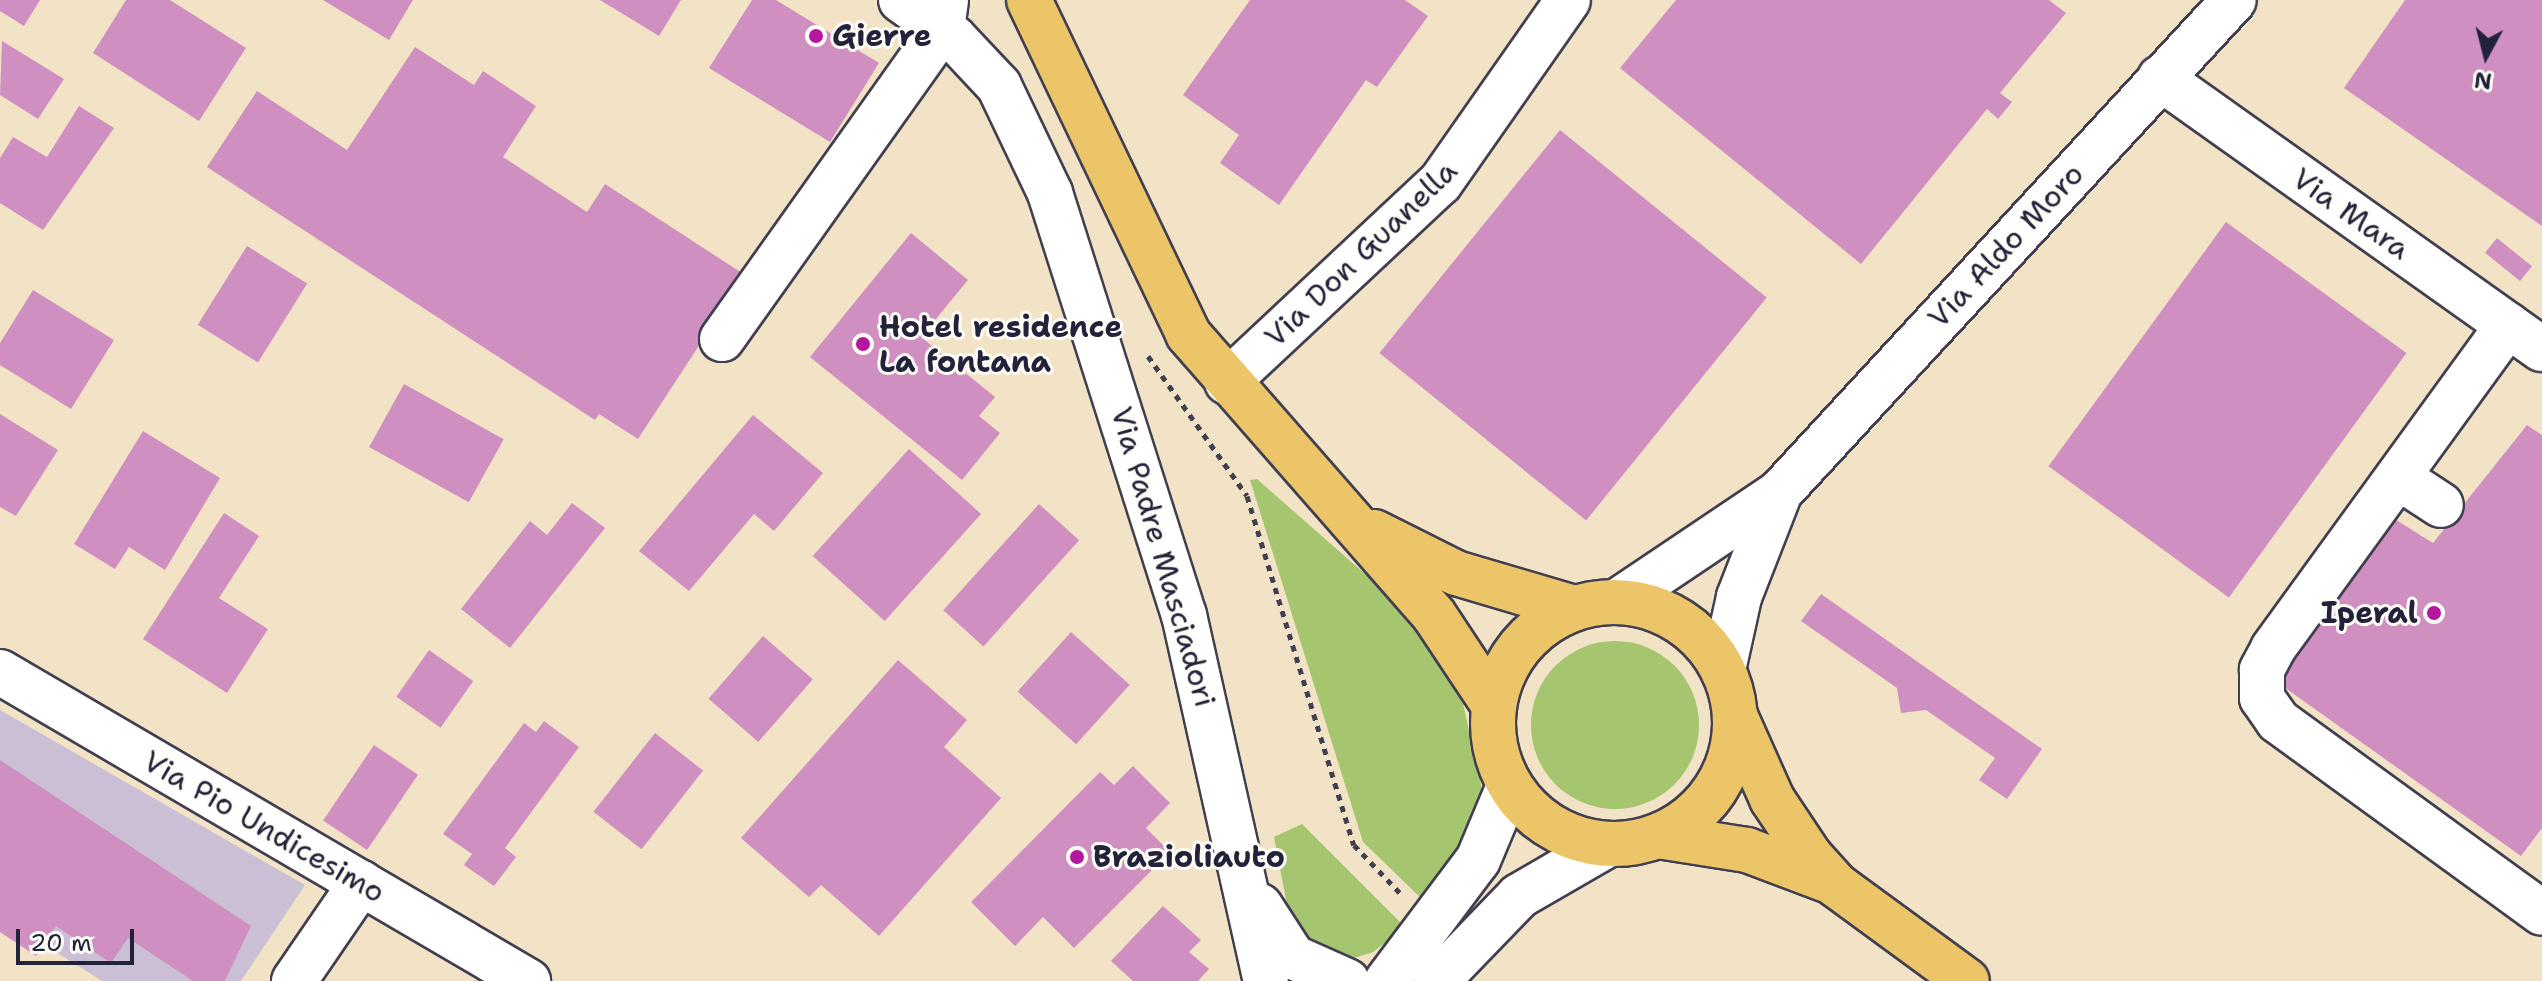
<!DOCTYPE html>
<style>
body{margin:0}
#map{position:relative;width:2542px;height:981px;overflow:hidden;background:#f2e3c7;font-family:"Shantell Sans",sans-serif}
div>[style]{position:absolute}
.industrial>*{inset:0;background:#cbbfd5}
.green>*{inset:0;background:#a5c66f}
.round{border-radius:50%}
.building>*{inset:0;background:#cf90c1;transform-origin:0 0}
.path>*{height:5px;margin-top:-2.5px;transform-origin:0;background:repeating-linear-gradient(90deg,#413f50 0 6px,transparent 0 12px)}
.roads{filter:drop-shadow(2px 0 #413f50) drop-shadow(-2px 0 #413f50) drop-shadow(0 2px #413f50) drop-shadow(0 -2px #413f50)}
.minor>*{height:44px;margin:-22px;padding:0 22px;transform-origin:22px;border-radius:22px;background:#fff}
.major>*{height:44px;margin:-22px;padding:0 22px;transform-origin:22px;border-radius:22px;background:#edc569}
.major>.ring{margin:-22px;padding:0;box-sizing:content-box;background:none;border:44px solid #edc569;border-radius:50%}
.dots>*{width:22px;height:22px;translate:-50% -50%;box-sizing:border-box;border:4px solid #fdfcf7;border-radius:50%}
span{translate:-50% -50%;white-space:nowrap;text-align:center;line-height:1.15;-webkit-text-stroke:6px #fdfcf7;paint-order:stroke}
.poi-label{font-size:30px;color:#22223b;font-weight:700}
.left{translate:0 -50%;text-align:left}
.right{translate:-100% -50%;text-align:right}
.street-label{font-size:30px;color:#22223b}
.north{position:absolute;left:2446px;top:16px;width:80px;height:80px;-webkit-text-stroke:6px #fdfcf7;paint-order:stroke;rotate:187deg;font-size:22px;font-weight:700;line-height:32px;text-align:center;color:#22223b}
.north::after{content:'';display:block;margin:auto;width:28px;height:36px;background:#22223b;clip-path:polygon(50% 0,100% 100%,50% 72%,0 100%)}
.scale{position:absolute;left:16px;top:929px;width:118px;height:36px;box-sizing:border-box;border:4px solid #22223b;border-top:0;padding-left:10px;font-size:24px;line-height:28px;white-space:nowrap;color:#22223b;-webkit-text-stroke:6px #fdfcf7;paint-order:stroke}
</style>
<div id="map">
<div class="industrial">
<i style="clip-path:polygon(0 710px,305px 885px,241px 981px,102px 981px,0 917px)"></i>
</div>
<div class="green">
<i style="clip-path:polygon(1257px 479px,1406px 610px,1460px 690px,1482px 789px,1472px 833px,1427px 904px,1363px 842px,1250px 480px)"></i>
<i class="round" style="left:1531px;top:641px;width:168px;height:168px"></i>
<i style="clip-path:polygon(1302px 824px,1405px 927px,1373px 952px,1348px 960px,1322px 955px,1291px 926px,1274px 837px)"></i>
</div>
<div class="building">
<i style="clip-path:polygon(0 0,40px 0,24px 26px,0 11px)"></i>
<i style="clip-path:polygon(126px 0,170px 0,246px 48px,199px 121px,93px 53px)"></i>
<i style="clip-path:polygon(323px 0,413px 0,389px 40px)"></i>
<i style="clip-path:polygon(600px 0,681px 0,659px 36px)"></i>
<i style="clip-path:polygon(752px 0,776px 0,879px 63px,830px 142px,709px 68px)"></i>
<i style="clip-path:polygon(1250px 0,1405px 0,1428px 16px,1377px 87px,1366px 80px,1279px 205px,1220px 163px,1239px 135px,1183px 95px)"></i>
<i style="clip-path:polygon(1676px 0,2049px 0,2066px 13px,2000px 93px,2012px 102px,1998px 119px,1987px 109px,1861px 264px,1620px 68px)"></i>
<i style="clip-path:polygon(2405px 0,2542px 0,2542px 226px,2344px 88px)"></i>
<i style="clip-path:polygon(2px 41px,64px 79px,38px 119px,0 95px)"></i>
<i style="clip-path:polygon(415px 47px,474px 85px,483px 71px,536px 106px,503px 157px,587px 212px,605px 184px,745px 275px,638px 439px,599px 414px,595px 420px,207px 167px,257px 91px,347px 150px)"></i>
<i style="clip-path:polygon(79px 106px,114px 128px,43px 230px,0 203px,0 158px,13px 137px,47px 157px)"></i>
<i style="left:1560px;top:130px;width:266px;height:287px;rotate:39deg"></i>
<i style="left:2226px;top:222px;width:223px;height:302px;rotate:36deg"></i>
<i style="clip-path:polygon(911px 233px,968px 280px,921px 337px,995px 397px,979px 416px,1000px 433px,962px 480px,810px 357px)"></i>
<i style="left:2497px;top:238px;width:45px;height:19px;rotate:39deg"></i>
<i style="left:247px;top:246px;width:71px;height:93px;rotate:32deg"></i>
<i style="clip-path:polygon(33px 290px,114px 340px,71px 409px,0 365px,0 343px)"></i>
<i style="left:404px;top:384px;width:114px;height:72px;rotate:29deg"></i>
<i style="clip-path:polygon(0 414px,58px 450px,16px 516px,0 507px)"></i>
<i style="clip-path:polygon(753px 415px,823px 473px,774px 531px,754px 514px,689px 591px,639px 551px)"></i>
<i style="clip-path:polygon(2527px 425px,2542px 435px,2542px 828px,2521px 856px,2277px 682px,2393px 518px,2433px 543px)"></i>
<i style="clip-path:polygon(143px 431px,220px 478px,165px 570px,129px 547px,115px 569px,74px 544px)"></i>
<i style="left:909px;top:449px;width:97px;height:144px;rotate:42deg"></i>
<i style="clip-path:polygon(572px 503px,605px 528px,510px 648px,461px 609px,530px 521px,547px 535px)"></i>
<i style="left:1039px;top:504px;width:54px;height:143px;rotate:42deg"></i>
<i style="clip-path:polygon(224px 513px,259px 536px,219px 598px,268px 629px,227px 693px,143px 639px)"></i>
<i style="clip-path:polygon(1821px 594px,2042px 749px,2007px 799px,1979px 780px,1995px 758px,1926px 710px,1901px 713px,1897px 688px,1801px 621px)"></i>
<i style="left:1071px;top:632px;width:79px;height:80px;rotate:42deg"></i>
<i style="left:763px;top:636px;width:66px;height:83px;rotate:41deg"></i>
<i style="left:429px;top:650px;width:54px;height:57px;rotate:35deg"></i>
<i style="clip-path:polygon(898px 660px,967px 720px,944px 747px,1001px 798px,879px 936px,821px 885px,809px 897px,741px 838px)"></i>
<i style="clip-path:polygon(544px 721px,579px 747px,505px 848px,516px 857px,494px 886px,464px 865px,472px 854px,443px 834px,524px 723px,536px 732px)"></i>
<i style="left:655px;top:733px;width:61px;height:100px;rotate:38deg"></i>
<i style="left:374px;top:745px;width:53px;height:91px;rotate:34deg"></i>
<i style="clip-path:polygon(0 760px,251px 926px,225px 981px,193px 981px,128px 938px,111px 963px,56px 926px,36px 956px,0 932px)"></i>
<i style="clip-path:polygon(1133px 766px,1170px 803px,1146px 828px,1170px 852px,1074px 948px,1043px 917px,1015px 946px,971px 902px,1100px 772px,1114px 785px)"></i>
<i style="clip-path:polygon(1163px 906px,1201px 940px,1189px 952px,1209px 969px,1198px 981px,1133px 981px,1111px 961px)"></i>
</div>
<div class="path">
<i style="left:1148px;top:356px;width:171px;rotate:54.7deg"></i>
<i style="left:1247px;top:496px;width:365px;rotate:73deg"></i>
<i style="left:1354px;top:845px;width:69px;rotate:46.2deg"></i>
</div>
<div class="roads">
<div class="minor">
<i style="left:901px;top:0;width:65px;rotate:35.6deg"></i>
<i style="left:954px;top:38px;width:66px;rotate:46.8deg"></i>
<i style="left:999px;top:86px;width:119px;rotate:64.5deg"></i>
<i style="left:1050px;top:193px;width:443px;rotate:72.4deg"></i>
<i style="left:1184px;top:615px;width:375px;rotate:77.4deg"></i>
<i style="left:2160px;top:78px;width:468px;rotate:35.4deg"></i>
<i style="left:2508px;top:325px;width:400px;rotate:126deg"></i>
<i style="left:2273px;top:649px;width:24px;rotate:118deg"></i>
<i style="left:2262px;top:670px;width:28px;rotate:90deg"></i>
<i style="left:2262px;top:698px;width:28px;rotate:55deg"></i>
<i style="left:2278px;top:721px;width:326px;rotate:36deg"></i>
<i style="left:722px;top:339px;width:380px;rotate:-54.6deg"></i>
<i style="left:942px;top:29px;width:29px;rotate:-82deg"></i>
<i style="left:1227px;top:382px;width:291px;rotate:-43.1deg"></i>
<i style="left:1440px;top:183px;width:223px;rotate:-55deg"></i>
<i style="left:2398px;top:477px;width:51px;rotate:33.1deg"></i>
<i style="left:1618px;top:601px;width:195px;rotate:-33.9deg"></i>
<i style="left:1780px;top:492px;width:669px;rotate:-47.3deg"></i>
<i style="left:1723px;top:670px;width:75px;rotate:-77.6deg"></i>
<i style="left:1739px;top:597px;width:113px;rotate:-68.7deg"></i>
<i style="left:0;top:672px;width:612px;rotate:30.34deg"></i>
<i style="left:1260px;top:906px;width:61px;rotate:57.1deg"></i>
<i style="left:1293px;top:957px;width:59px;rotate:24deg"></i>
<i style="left:294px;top:981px;width:119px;rotate:-55.6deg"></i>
<i style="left:1387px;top:981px;width:151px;rotate:-53.1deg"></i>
<i style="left:1478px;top:860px;width:80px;rotate:-67.3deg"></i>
<i style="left:1437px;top:981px;width:118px;rotate:-46deg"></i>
<i style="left:1519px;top:896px;width:102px;rotate:-30.1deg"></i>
</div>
<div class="major">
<i style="left:1029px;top:0;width:370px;rotate:64.5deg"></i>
<i style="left:1188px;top:334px;width:373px;rotate:48.8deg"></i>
<i style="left:1434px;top:615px;width:107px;rotate:56.5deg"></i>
<i style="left:1374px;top:532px;width:92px;rotate:26.6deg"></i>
<i style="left:1456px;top:573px;width:123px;rotate:16.5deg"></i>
<i class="ring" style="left:1493px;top:602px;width:198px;height:198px"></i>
<i style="left:1736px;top:718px;width:89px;rotate:66deg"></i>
<i style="left:1772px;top:799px;width:69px;rotate:56.3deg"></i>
<i style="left:1810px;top:856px;width:39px;rotate:48deg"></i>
<i style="left:1836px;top:885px;width:162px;rotate:36.2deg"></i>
<i style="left:1658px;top:836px;width:90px;rotate:8.9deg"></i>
<i style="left:1747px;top:850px;width:85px;rotate:20.6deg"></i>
</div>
</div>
<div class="dots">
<i style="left:816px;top:36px;background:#b5179e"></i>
<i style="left:863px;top:344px;background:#b5179e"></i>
<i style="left:2434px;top:613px;background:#b5179e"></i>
<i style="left:1077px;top:857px;background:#b5179e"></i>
</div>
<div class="poi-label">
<span class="left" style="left:832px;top:36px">Gierre</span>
<span class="left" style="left:879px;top:344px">Hotel residence<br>La fontana</span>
<span class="right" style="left:2418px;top:613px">Iperal</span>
<span class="left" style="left:1093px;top:857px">Brazioliauto</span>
</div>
<div class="street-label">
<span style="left:2351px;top:214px;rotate:35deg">Via Mara</span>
<span style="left:2006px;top:246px;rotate:-47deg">Via Aldo Moro</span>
<span style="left:1361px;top:254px;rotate:-44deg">Via Don Guanella</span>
<span style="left:1163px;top:557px;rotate:74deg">Via Padre Masciadori</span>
<span style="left:264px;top:827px;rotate:30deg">Via Pio Undicesimo</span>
</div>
<div class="north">N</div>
<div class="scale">20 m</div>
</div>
